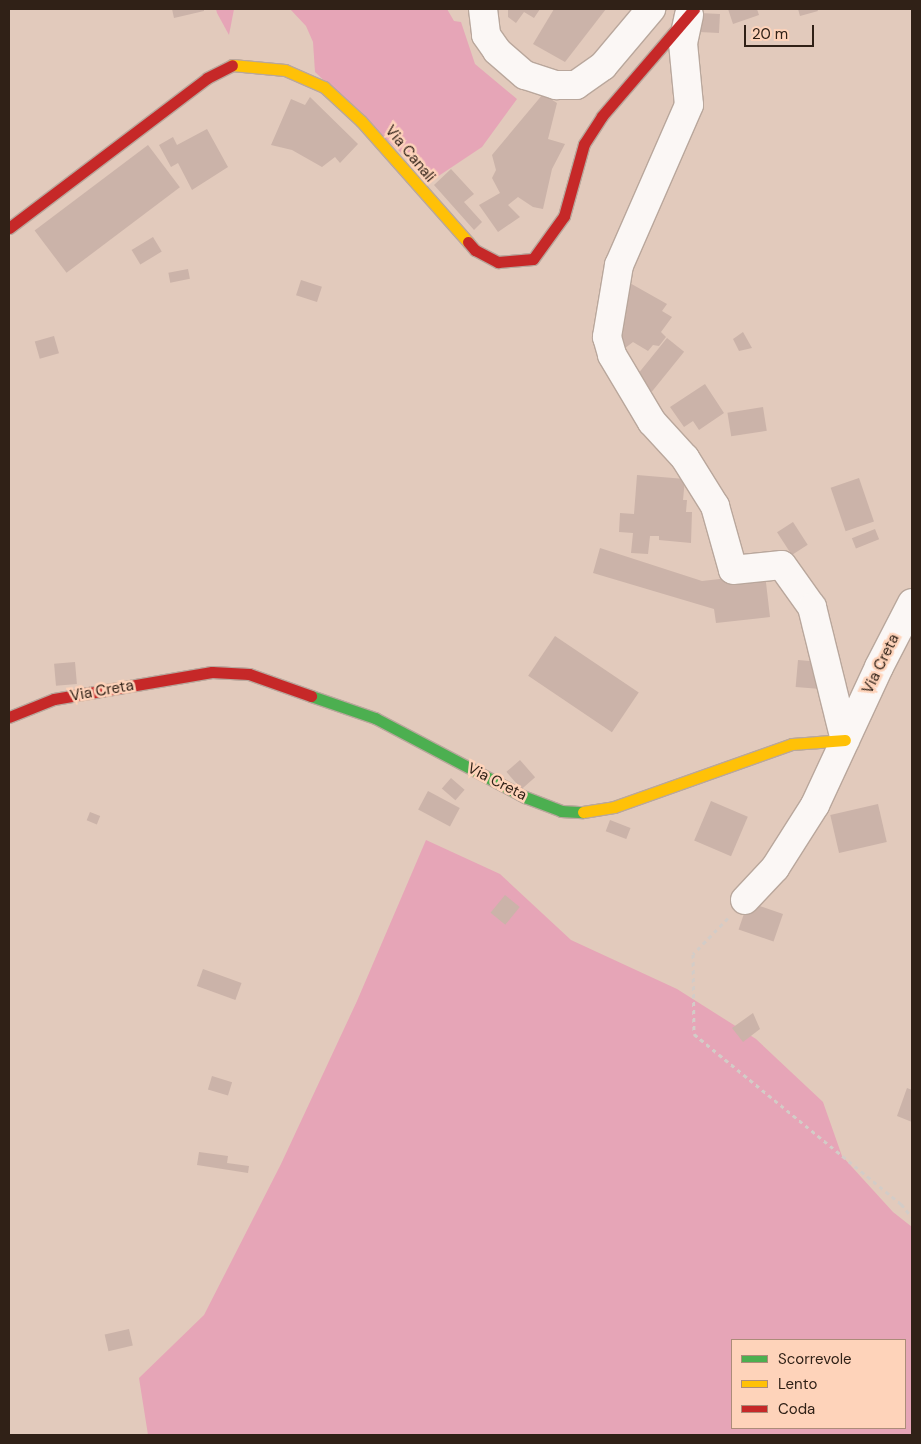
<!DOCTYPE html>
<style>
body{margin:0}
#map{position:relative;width:921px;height:1444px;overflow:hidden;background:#e2cabc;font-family:"DM Sans",sans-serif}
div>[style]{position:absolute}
.green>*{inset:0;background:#e6a5b7}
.building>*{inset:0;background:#cbb3a9;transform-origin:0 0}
.path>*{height:3px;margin-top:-1.5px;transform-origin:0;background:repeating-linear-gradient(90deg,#d3ccc7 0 4px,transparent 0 8px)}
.roads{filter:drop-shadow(1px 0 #b9a79c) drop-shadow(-1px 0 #b9a79c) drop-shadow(0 1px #b9a79c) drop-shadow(0 -1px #b9a79c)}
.street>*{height:28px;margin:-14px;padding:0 14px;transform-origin:14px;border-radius:14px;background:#fbf7f5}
.fast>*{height:11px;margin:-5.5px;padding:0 5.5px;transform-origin:5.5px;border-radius:5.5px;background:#4caf50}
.slow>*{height:11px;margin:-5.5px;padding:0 5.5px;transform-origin:5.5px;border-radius:5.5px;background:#ffc107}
.jam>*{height:11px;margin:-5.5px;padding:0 5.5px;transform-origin:5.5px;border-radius:5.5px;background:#c62828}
span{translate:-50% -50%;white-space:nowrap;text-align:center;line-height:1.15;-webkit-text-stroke:5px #fed3ba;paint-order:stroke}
.street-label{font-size:15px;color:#302117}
.frame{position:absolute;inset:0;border:10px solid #302117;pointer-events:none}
.legend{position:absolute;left:731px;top:1339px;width:175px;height:90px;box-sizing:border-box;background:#fed3ba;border:1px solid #ac8c79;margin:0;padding:6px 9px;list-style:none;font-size:15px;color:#302117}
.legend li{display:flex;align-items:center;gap:10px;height:25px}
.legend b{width:25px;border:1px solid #ac8c79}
.scale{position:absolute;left:744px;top:25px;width:70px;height:22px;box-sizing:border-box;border:2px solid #302117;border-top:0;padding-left:6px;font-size:15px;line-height:18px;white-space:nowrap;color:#302117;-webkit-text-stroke:4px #fed3ba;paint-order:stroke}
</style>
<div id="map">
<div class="green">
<i style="clip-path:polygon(216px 9px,234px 9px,229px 35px,217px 13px)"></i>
<i style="clip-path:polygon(290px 9px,447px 9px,454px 21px,461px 22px,475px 64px,517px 99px,482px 147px,431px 181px,315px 72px,313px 42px,306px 26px)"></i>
<i style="clip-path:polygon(evenodd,426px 840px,500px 874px,571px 940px,677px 989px,756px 1039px,823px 1102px,842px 1156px,893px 1212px,912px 1227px,912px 1435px,148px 1435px,139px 1378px,204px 1315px,281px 1164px,357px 1001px,426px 840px,732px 1340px,905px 1340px,905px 1428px,732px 1428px,732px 1340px)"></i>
</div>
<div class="building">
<i style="clip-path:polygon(172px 9px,204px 9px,204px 11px,174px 18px)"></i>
<i style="clip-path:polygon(508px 9px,540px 9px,534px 18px,524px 12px,516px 23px,508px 17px)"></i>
<i style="clip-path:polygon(554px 9px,606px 9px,565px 62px,533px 44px)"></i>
<i style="clip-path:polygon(728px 9px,757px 9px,759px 15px,733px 24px)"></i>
<i style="clip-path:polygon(798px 9px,817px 9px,818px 11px,800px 16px)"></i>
<i style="left:700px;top:13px;width:20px;height:19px;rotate:3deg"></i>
<i style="clip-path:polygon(543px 94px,557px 103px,548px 139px,565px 144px,552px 169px,543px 209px,533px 207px,518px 197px,508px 205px,520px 217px,498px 232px,479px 205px,500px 193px,492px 178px,496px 170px,492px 155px)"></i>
<i style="clip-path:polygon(310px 97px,358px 144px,340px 163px,335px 157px,322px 167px,292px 150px,271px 145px,291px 99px,305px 105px)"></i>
<i style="clip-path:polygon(207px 129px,228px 167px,192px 190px,178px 163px,171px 167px,159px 145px,173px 137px,177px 145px)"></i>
<i style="left:148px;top:145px;width:53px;height:142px;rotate:53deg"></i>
<i style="clip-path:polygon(451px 169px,474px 194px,464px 202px,482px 222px,474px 230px,434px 185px)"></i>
<i style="left:153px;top:237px;width:17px;height:25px;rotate:59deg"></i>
<i style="left:188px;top:269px;width:10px;height:20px;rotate:79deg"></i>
<i style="left:301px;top:280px;width:22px;height:16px;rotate:18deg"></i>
<i style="clip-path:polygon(628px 282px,667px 304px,662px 311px,672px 317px,661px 332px,666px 337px,659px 346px,653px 345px,648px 351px,633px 342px,616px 355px)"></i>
<i style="clip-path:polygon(743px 332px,752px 348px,739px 351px,733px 339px)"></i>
<i style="left:54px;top:336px;width:18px;height:20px;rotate:74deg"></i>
<i style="left:667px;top:338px;width:22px;height:51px;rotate:39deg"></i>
<i style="clip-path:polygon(705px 384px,724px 413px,699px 430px,693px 421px,684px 427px,670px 407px)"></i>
<i style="left:763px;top:407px;width:24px;height:36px;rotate:81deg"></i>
<i style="clip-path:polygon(637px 475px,685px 479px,683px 500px,687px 500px,686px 512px,692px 512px,691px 543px,659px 540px,659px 536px,650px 536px,648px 554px,631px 553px,633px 533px,619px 532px,620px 513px,634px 514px)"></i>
<i style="left:859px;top:478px;width:46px;height:30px;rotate:71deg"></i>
<i style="left:793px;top:522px;width:27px;height:19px;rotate:57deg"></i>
<i style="left:875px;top:529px;width:11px;height:25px;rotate:68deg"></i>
<i style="clip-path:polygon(600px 548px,702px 581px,765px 574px,770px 617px,716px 623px,714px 609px,593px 573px)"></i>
<i style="left:555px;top:636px;width:101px;height:48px;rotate:34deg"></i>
<i style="left:798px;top:660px;width:22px;height:27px;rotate:5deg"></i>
<i style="left:75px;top:662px;width:22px;height:21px;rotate:85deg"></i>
<i style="left:520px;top:760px;width:23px;height:18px;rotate:49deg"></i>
<i style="left:451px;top:778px;width:18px;height:14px;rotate:41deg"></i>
<i style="left:428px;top:791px;width:36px;height:21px;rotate:28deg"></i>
<i style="left:711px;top:801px;width:40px;height:43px;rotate:23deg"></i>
<i style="left:878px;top:804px;width:39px;height:49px;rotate:77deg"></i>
<i style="left:90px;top:812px;width:11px;height:9px;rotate:22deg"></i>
<i style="left:610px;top:820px;width:22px;height:12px;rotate:21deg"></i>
<i style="left:505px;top:895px;width:19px;height:23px;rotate:39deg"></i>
<i style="left:748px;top:902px;width:37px;height:29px;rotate:19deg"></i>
<i style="left:203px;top:969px;width:41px;height:18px;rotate:20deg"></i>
<i style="clip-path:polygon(753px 1013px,760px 1029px,743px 1042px,732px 1028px)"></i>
<i style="left:212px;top:1076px;width:21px;height:14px;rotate:17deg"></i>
<i style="clip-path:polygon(907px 1088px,912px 1090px,912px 1122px,897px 1116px)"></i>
<i style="clip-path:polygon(199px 1152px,228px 1156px,227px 1163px,249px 1166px,248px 1173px,197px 1165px)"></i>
<i style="left:129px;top:1329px;width:17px;height:25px;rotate:77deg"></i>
</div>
<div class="path">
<i style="left:728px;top:918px;width:50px;rotate:134.2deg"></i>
<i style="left:693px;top:954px;width:80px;rotate:89.3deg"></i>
<i style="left:694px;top:1034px;width:268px;rotate:39.4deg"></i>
<i style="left:901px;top:1204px;width:17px;rotate:50deg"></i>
</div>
<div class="roads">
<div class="street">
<i style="left:483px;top:9px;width:26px;rotate:83deg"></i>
<i style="left:486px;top:35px;width:19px;rotate:55deg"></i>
<i style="left:497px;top:51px;width:37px;rotate:41deg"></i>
<i style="left:525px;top:75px;width:33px;rotate:18deg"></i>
<i style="left:556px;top:85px;width:20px"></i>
<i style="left:576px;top:85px;width:33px;rotate:-35deg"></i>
<i style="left:603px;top:66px;width:75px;rotate:-49.9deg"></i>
<i style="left:689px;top:15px;width:29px;rotate:102deg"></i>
<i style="left:683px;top:43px;width:62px;rotate:84.5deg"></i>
<i style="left:689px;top:105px;width:175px;rotate:113.6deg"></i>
<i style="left:619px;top:265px;width:73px;rotate:99.5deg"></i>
<i style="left:607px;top:337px;width:19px;rotate:74deg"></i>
<i style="left:612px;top:355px;width:78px;rotate:59.2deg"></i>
<i style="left:652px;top:422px;width:49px;rotate:47.5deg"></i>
<i style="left:685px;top:458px;width:57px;rotate:58deg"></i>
<i style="left:715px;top:506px;width:66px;rotate:74.3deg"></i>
<i style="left:733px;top:570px;width:49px;rotate:-5.8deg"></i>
<i style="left:782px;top:565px;width:52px;rotate:54.5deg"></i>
<i style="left:812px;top:607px;width:137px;rotate:76.1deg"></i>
<i style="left:745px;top:900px;width:44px;rotate:-46.8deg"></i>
<i style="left:775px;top:868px;width:75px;rotate:-57.6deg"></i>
<i style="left:815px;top:805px;width:152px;rotate:-65.1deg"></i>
<i style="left:879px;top:667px;width:72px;rotate:-62.7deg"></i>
</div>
<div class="fast">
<i style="left:311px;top:696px;width:68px;rotate:19deg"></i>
<i style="left:375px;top:718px;width:170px;rotate:27.8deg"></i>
<i style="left:525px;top:797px;width:39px;rotate:21deg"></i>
<i style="left:561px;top:811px;width:22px;rotate:3deg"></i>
</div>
<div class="slow">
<i style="left:232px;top:65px;width:53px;rotate:5.4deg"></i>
<i style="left:285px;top:70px;width:43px;rotate:23.6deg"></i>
<i style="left:324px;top:87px;width:50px;rotate:42.6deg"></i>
<i style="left:361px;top:121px;width:162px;rotate:48.5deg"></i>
<i style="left:583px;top:812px;width:31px;rotate:-9deg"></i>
<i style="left:614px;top:807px;width:189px;rotate:-19.5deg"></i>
<i style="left:792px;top:744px;width:53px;rotate:-4.3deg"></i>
</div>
<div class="jam">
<i style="left:9px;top:228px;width:248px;rotate:-37.1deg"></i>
<i style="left:207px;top:78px;width:28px;rotate:-27deg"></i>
<i style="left:468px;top:242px;width:11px;rotate:49deg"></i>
<i style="left:475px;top:250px;width:26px;rotate:28deg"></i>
<i style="left:498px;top:262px;width:35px;rotate:-5deg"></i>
<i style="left:533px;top:259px;width:53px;rotate:-54.2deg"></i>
<i style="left:564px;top:216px;width:75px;rotate:-74.5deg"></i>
<i style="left:584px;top:144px;width:33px;rotate:-57deg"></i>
<i style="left:602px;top:116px;width:141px;rotate:-49.3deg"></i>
<i style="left:9px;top:717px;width:48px;rotate:-21.8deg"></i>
<i style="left:54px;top:699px;width:160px;rotate:-9.7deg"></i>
<i style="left:212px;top:672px;width:37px;rotate:3deg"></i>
<i style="left:249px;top:674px;width:66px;rotate:19.5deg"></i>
</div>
</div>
<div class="street-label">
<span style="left:410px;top:154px;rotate:50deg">Via Canali</span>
<span style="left:881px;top:664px;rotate:-64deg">Via Creta</span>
<span style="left:102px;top:691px;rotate:-10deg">Via Creta</span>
<span style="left:497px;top:782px;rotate:27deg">Via Creta</span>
</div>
<div class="frame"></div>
<ul class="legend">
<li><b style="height:6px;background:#4caf50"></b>Scorrevole</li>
<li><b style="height:6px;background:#ffc107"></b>Lento</li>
<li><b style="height:6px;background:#c62828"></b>Coda</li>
</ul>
<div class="scale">20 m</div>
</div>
